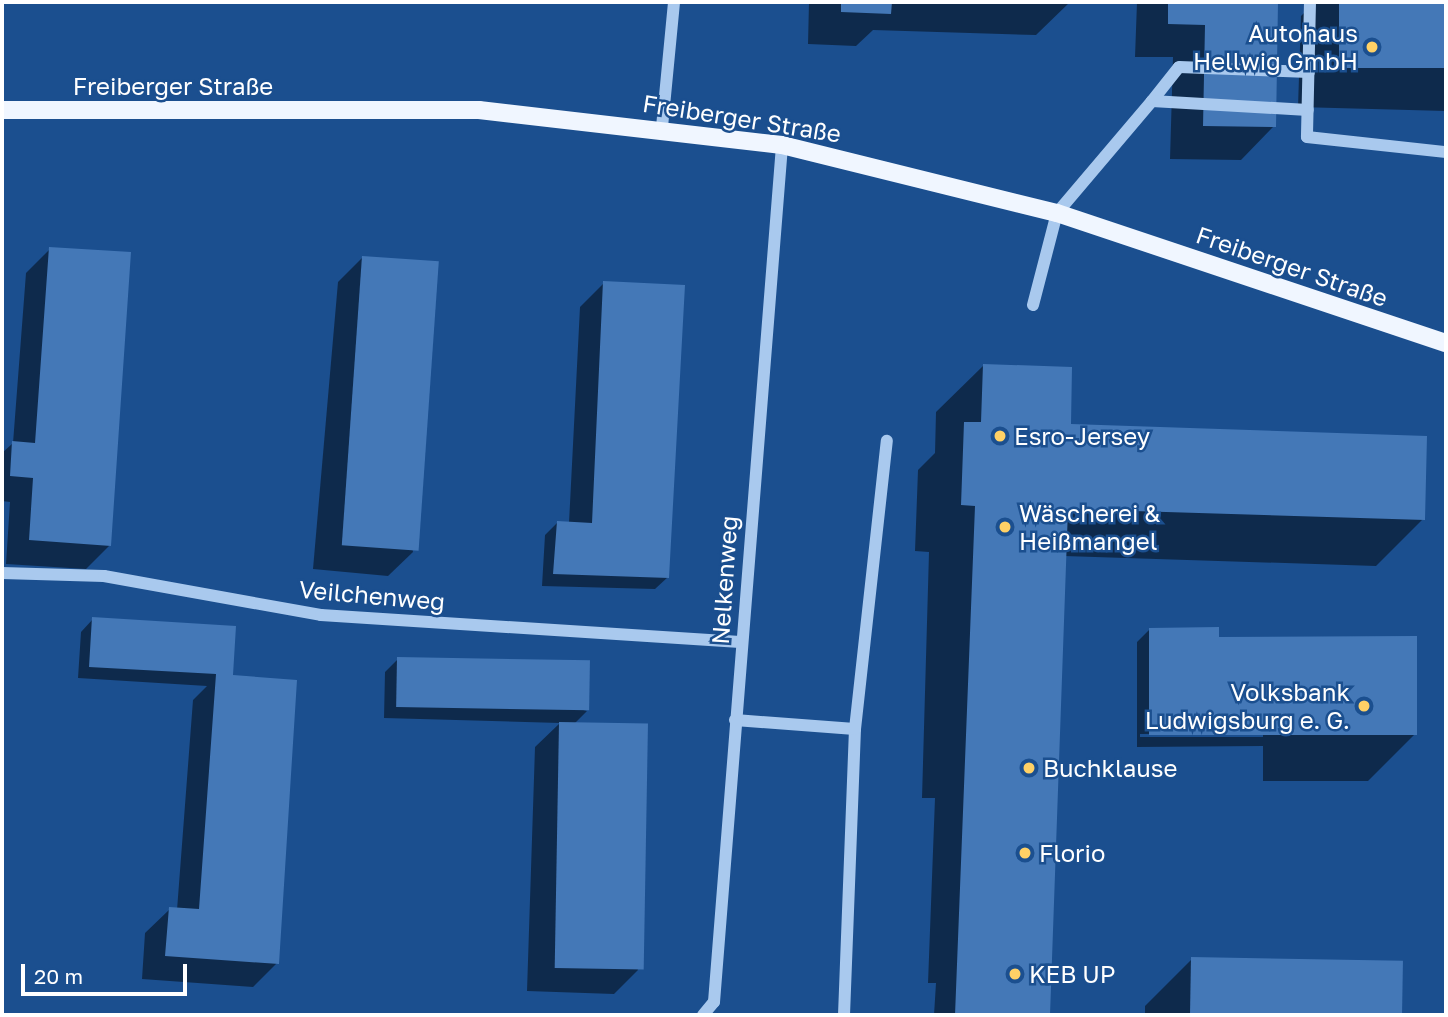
<!DOCTYPE html>
<meta charset="utf-8">
<style>
body{margin:0}
#map{position:relative;width:1448px;height:1017px;overflow:hidden;background:#1b4f8f;font-family:"Golos Text",sans-serif}
div>[style]{position:absolute}
.shadow>*{inset:0;background:#0007}
.building>*{inset:0;background:#4478b7;transform-origin:0 0}
.minor>*{height:12px;margin:-6px;padding:0 6px;transform-origin:6px;border-radius:6px;background:#a9c9ee}
.major>*{height:18px;margin:-9px;padding:0 9px;transform-origin:9px;border-radius:9px;background:#f0f6ff}
.dots>*{width:19px;height:19px;translate:-50% -50%;box-sizing:border-box;border:4px solid #1b4f8f;border-radius:50%}
span{translate:-50% -50%;white-space:nowrap;text-align:center;line-height:1.15;-webkit-text-stroke:5px #1b4f8f;paint-order:stroke}
.poi-label{font-size:24px;color:#fff}
.right{translate:-100% -50%;text-align:right}
.left{translate:0 -50%;text-align:left}
.street-label{font-size:24px;color:#fff}
.frame{position:absolute;inset:0;border:4px solid #fff;pointer-events:none}
.scale{position:absolute;left:21px;top:964px;width:166px;height:32px;box-sizing:border-box;border:4px solid #fff;border-top:0;padding-left:9px;font-size:21px;line-height:24px;white-space:nowrap;color:#fff;-webkit-text-stroke:5px #1b4f8f;paint-order:stroke}
</style>
<div id="map">
<div class="shadow">
<i style="clip-path:polygon(809px 2px,1070px 2px,1036px 35px,873px 30px,856px 46px,808px 44px)"></i>
<i style="clip-path:polygon(1137px 2px,1276px 2px,1274px 126px,1241px 160px,1170px 159px,1173px 57px,1135px 57px)"></i>
<i style="clip-path:polygon(1315px 2px,1446px 2px,1446px 111px,1298px 107px,1301px 16px)"></i>
<i style="clip-path:polygon(50px 249px,110px 545px,86px 569px,6px 564px,10px 502px,2px 501px,2px 453px,13px 443px,26px 273px)"></i>
<i style="clip-path:polygon(362px 258px,413px 552px,388px 576px,313px 569px,338px 282px)"></i>
<i style="clip-path:polygon(604px 283px,668px 577px,655px 589px,542px 586px,545px 535px,557px 523px,569px 523px,580px 307px)"></i>
<i style="clip-path:polygon(983px 366px,1069px 426px,1423px 519px,1376px 566px,1064px 556px,1048px 1015px,934px 1015px,936px 983px,928px 983px,935px 798px,922px 798px,929px 552px,915px 551px,918px 470px,935px 453px,936px 412px)"></i>
<i style="clip-path:polygon(93px 619px,229px 677px,277px 963px,253px 987px,142px 979px,145px 933px,170px 909px,177px 910px,193px 700px,207px 686px,78px 678px,81px 632px)"></i>
<i style="clip-path:polygon(evenodd,1150px 629px,1217px 639px,1415px 734px,1368px 781px,1263px 781px,1263px 746px,1137px 747px,1137px 642px,1150px 629px,1263px 733px,1263px 737px,1140px 737px,1140px 734px,1263px 733px)"></i>
<i style="clip-path:polygon(398px 659px,587px 711px,574px 724px,638px 970px,614px 994px,527px 991px,535px 747px,560px 723px,384px 718px,385px 672px)"></i>
<i style="clip-path:polygon(1192px 959px,1402px 964px,1401px 1015px,1145px 1015px,1145px 1006px)"></i>
</div>
<div class="building">
<i style="clip-path:polygon(841px 2px,892px 2px,891px 14px,841px 12px)"></i>
<i style="clip-path:polygon(1168px 2px,1278px 2px,1276px 127px,1203px 126px,1205px 25px,1168px 24px)"></i>
<i style="left:1339px;top:2px;width:107px;height:66px"></i>
<i style="clip-path:polygon(49px 247px,131px 252px,111px 546px,29px 540px,33px 478px,10px 476px,12px 441px,35px 443px)"></i>
<i style="left:362px;top:256px;width:77px;height:290px;rotate:4deg"></i>
<i style="clip-path:polygon(603px 281px,685px 285px,669px 578px,553px 574px,557px 521px,592px 523px)"></i>
<i style="clip-path:polygon(983px 364px,1072px 367px,1071px 424px,1427px 436px,1425px 520px,1068px 509px,1050px 1015px,955px 1015px,975px 506px,961px 505px,964px 422px,981px 422px)"></i>
<i style="clip-path:polygon(92px 617px,236px 626px,233px 675px,297px 680px,279px 964px,165px 956px,169px 907px,199px 909px,216px 674px,89px 667px)"></i>
<i style="clip-path:polygon(1219px 627px,1219px 637px,1417px 636px,1417px 735px,1149px 735px,1149px 628px)"></i>
<i style="left:397px;top:657px;width:193px;height:50px;rotate:1deg"></i>
<i style="left:559px;top:722px;width:89px;height:246px;rotate:1deg"></i>
<i style="left:1191px;top:957px;width:212px;height:58px;rotate:1deg"></i>
</div>
<div class="minor">
<i style="left:1310px;top:2px;width:135px;rotate:91.3deg"></i>
<i style="left:1307px;top:137px;width:140px;rotate:6.2deg"></i>
<i style="left:1152px;top:101px;width:43px;rotate:-51.5deg"></i>
<i style="left:1179px;top:67px;width:130px;rotate:2.2deg"></i>
<i style="left:662px;top:127px;width:126px;rotate:-84.5deg"></i>
<i style="left:1033px;top:305px;width:95px;rotate:-75.4deg"></i>
<i style="left:1057px;top:213px;width:147px;rotate:-49.7deg"></i>
<i style="left:1152px;top:101px;width:156px;rotate:3.3deg"></i>
<i style="left:2px;top:573px;width:102px;rotate:1.7deg"></i>
<i style="left:104px;top:576px;width:220px;rotate:10.2deg"></i>
<i style="left:321px;top:615px;width:420px;rotate:3.7deg"></i>
<i style="left:735px;top:720px;width:120px;rotate:4.3deg"></i>
<i style="left:703px;top:1015px;width:17px;rotate:-50deg"></i>
<i style="left:714px;top:1002px;width:860px;rotate:-85.46deg"></i>
<i style="left:844px;top:1015px;width:286px;rotate:-87.8deg"></i>
<i style="left:855px;top:729px;width:290px;rotate:-83.7deg"></i>
</div>
<div class="major">
<i style="left:2px;top:110px;width:477px"></i>
<i style="left:479px;top:110px;width:305px;rotate:6.6deg"></i>
<i style="left:782px;top:145px;width:283px;rotate:13.9deg"></i>
<i style="left:1057px;top:213px;width:410px;rotate:18.5deg"></i>
</div>
<div class="dots">
<i style="left:1372px;top:47px;background:#ffd166"></i>
<i style="left:1000px;top:436px;background:#ffd166"></i>
<i style="left:1005px;top:527px;background:#ffd166"></i>
<i style="left:1364px;top:706px;background:#ffd166"></i>
<i style="left:1029px;top:768px;background:#ffd166"></i>
<i style="left:1025px;top:853px;background:#ffd166"></i>
<i style="left:1015px;top:974px;background:#ffd166"></i>
</div>
<div class="poi-label">
<span class="right" style="left:1358px;top:47px">Autohaus<br>Hellwig GmbH</span>
<span class="left" style="left:1014px;top:436px">Esro-Jersey</span>
<span class="left" style="left:1019px;top:527px">Wäscherei &amp;<br>Heißmangel</span>
<span class="right" style="left:1350px;top:706px">Volksbank<br>Ludwigsburg e. G.</span>
<span class="left" style="left:1043px;top:768px">Buchklause</span>
<span class="left" style="left:1039px;top:853px">Florio</span>
<span class="left" style="left:1029px;top:974px">KEB UP</span>
</div>
<div class="street-label">
<span style="left:173px;top:86px">Freiberger Straße</span>
<span style="left:742px;top:118px;rotate:9deg">Freiberger Straße</span>
<span style="left:1292px;top:266px;rotate:19deg">Freiberger Straße</span>
<span style="left:724px;top:580px;rotate:-86deg">Nelkenweg</span>
<span style="left:372px;top:595px;rotate:5deg">Veilchenweg</span>
</div>
<div class="frame"></div>
<div class="scale">20 m</div>
</div>
